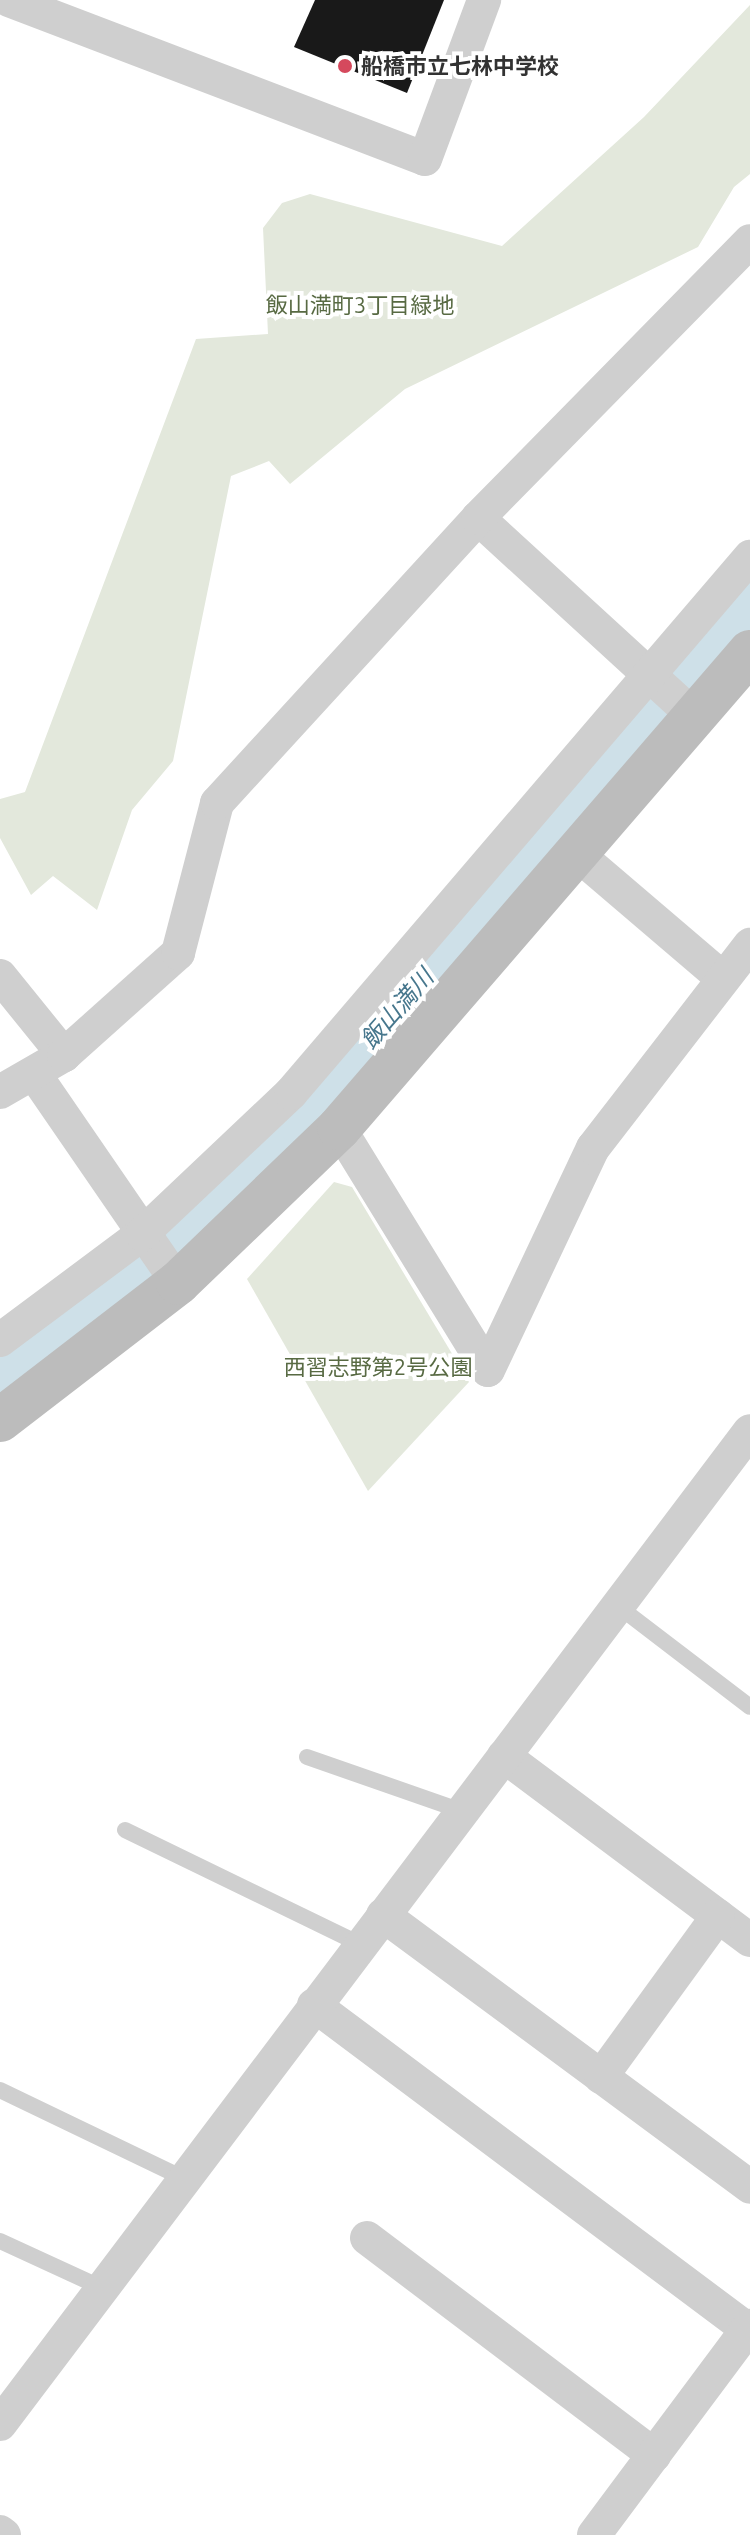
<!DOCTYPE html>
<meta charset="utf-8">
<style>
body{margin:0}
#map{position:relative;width:750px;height:2535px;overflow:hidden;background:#fff;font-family:Ubuntu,"Noto Sans JP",sans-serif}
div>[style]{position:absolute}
.green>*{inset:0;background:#e3e8dc}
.river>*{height:74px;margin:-37px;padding:0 37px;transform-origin:37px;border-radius:37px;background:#cee0e8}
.building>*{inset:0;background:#191919}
.lane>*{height:16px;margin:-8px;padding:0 8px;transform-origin:8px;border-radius:8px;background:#cfcfcf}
.street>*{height:34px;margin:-17px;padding:0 17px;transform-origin:17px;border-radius:17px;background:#cfcfcf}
.secondary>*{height:44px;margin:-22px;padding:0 22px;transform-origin:22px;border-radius:22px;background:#bcbcbc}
.dots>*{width:22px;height:22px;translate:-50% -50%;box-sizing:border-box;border:4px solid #fff;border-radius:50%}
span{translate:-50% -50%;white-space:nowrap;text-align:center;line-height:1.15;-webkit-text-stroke:8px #fff;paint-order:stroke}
.poi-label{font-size:22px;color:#323232;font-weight:700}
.left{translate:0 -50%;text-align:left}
.park-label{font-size:22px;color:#586a43}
.water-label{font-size:24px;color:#47778d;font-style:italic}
</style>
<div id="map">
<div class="green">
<i style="clip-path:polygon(750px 5px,750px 174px,734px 187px,698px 247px,405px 389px,290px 484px,269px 461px,231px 476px,173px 761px,132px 810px,97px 910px,53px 876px,31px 895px,0 838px,0 799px,25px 792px,196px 339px,268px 334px,263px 228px,282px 203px,310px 194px,502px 246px,644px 117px)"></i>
<i style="clip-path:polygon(334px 1182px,352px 1187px,469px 1382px,368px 1491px,247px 1279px)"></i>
</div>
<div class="river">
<i style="left:0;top:1373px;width:196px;rotate:-35.9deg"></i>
<i style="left:159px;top:1258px;width:210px;rotate:-44.4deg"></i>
<i style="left:309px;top:1111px;width:675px;rotate:-49.21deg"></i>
</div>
<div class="building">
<i style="clip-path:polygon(315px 0,444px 0,407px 93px,294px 47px)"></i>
</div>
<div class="lane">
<i style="left:618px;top:1606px;width:166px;rotate:37.4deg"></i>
<i style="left:307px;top:1757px;width:164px;rotate:19.2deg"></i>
<i style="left:125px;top:1830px;width:261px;rotate:25.9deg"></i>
<i style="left:0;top:2090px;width:203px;rotate:25.7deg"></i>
<i style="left:0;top:2241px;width:112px;rotate:24.7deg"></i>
</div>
<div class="street">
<i style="left:9px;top:0;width:445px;rotate:20.9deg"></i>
<i style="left:425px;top:159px;width:170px;rotate:-69.6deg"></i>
<i style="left:478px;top:518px;width:294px;rotate:42.5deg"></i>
<i style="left:576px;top:853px;width:191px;rotate:40.5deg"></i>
<i style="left:0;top:976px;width:102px;rotate:51deg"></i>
<i style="left:35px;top:1075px;width:252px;rotate:55.5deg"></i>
<i style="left:0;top:1092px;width:74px;rotate:-30deg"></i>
<i style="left:64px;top:1055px;width:153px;rotate:-41.8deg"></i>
<i style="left:178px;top:953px;width:155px;rotate:-75.4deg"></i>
<i style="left:217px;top:803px;width:386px;rotate:-47.5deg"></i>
<i style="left:478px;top:518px;width:388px;rotate:-45.5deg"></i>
<i style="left:339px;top:1128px;width:284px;rotate:58.4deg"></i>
<i style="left:488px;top:1370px;width:246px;rotate:-64.7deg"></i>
<i style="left:593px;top:1148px;width:257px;rotate:-52.3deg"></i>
<i style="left:0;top:1340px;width:177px;rotate:-36.7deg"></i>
<i style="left:142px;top:1234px;width:205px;rotate:-43.4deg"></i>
<i style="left:291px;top:1093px;width:706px;rotate:-49.43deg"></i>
<i style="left:504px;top:1756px;width:307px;rotate:36.8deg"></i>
<i style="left:383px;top:1915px;width:457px;rotate:36.5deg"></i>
<i style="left:314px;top:2005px;width:541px;rotate:36.81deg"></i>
<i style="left:601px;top:2077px;width:199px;rotate:-54deg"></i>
<i style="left:367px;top:2238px;width:360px;rotate:37.1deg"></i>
<i style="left:0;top:2424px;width:1244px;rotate:-52.94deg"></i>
<i style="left:0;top:2532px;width:5px;rotate:37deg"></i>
<i style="left:594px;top:2535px;width:261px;rotate:-53.3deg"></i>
</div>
<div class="secondary">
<i style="left:0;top:1420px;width:225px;rotate:-37.6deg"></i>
<i style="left:178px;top:1283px;width:223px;rotate:-43.9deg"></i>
<i style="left:339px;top:1128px;width:629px;rotate:-49.19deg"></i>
</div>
<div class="dots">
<i style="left:345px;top:66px;background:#d5495d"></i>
</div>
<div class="poi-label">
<span class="left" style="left:361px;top:66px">船橋市立七林中学校</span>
</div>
<div class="park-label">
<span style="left:360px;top:305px">飯山満町3丁目緑地</span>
<span style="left:378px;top:1367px">西習志野第2号公園</span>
</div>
<div class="water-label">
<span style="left:397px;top:1009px;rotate:-49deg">飯山満川</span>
</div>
</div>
